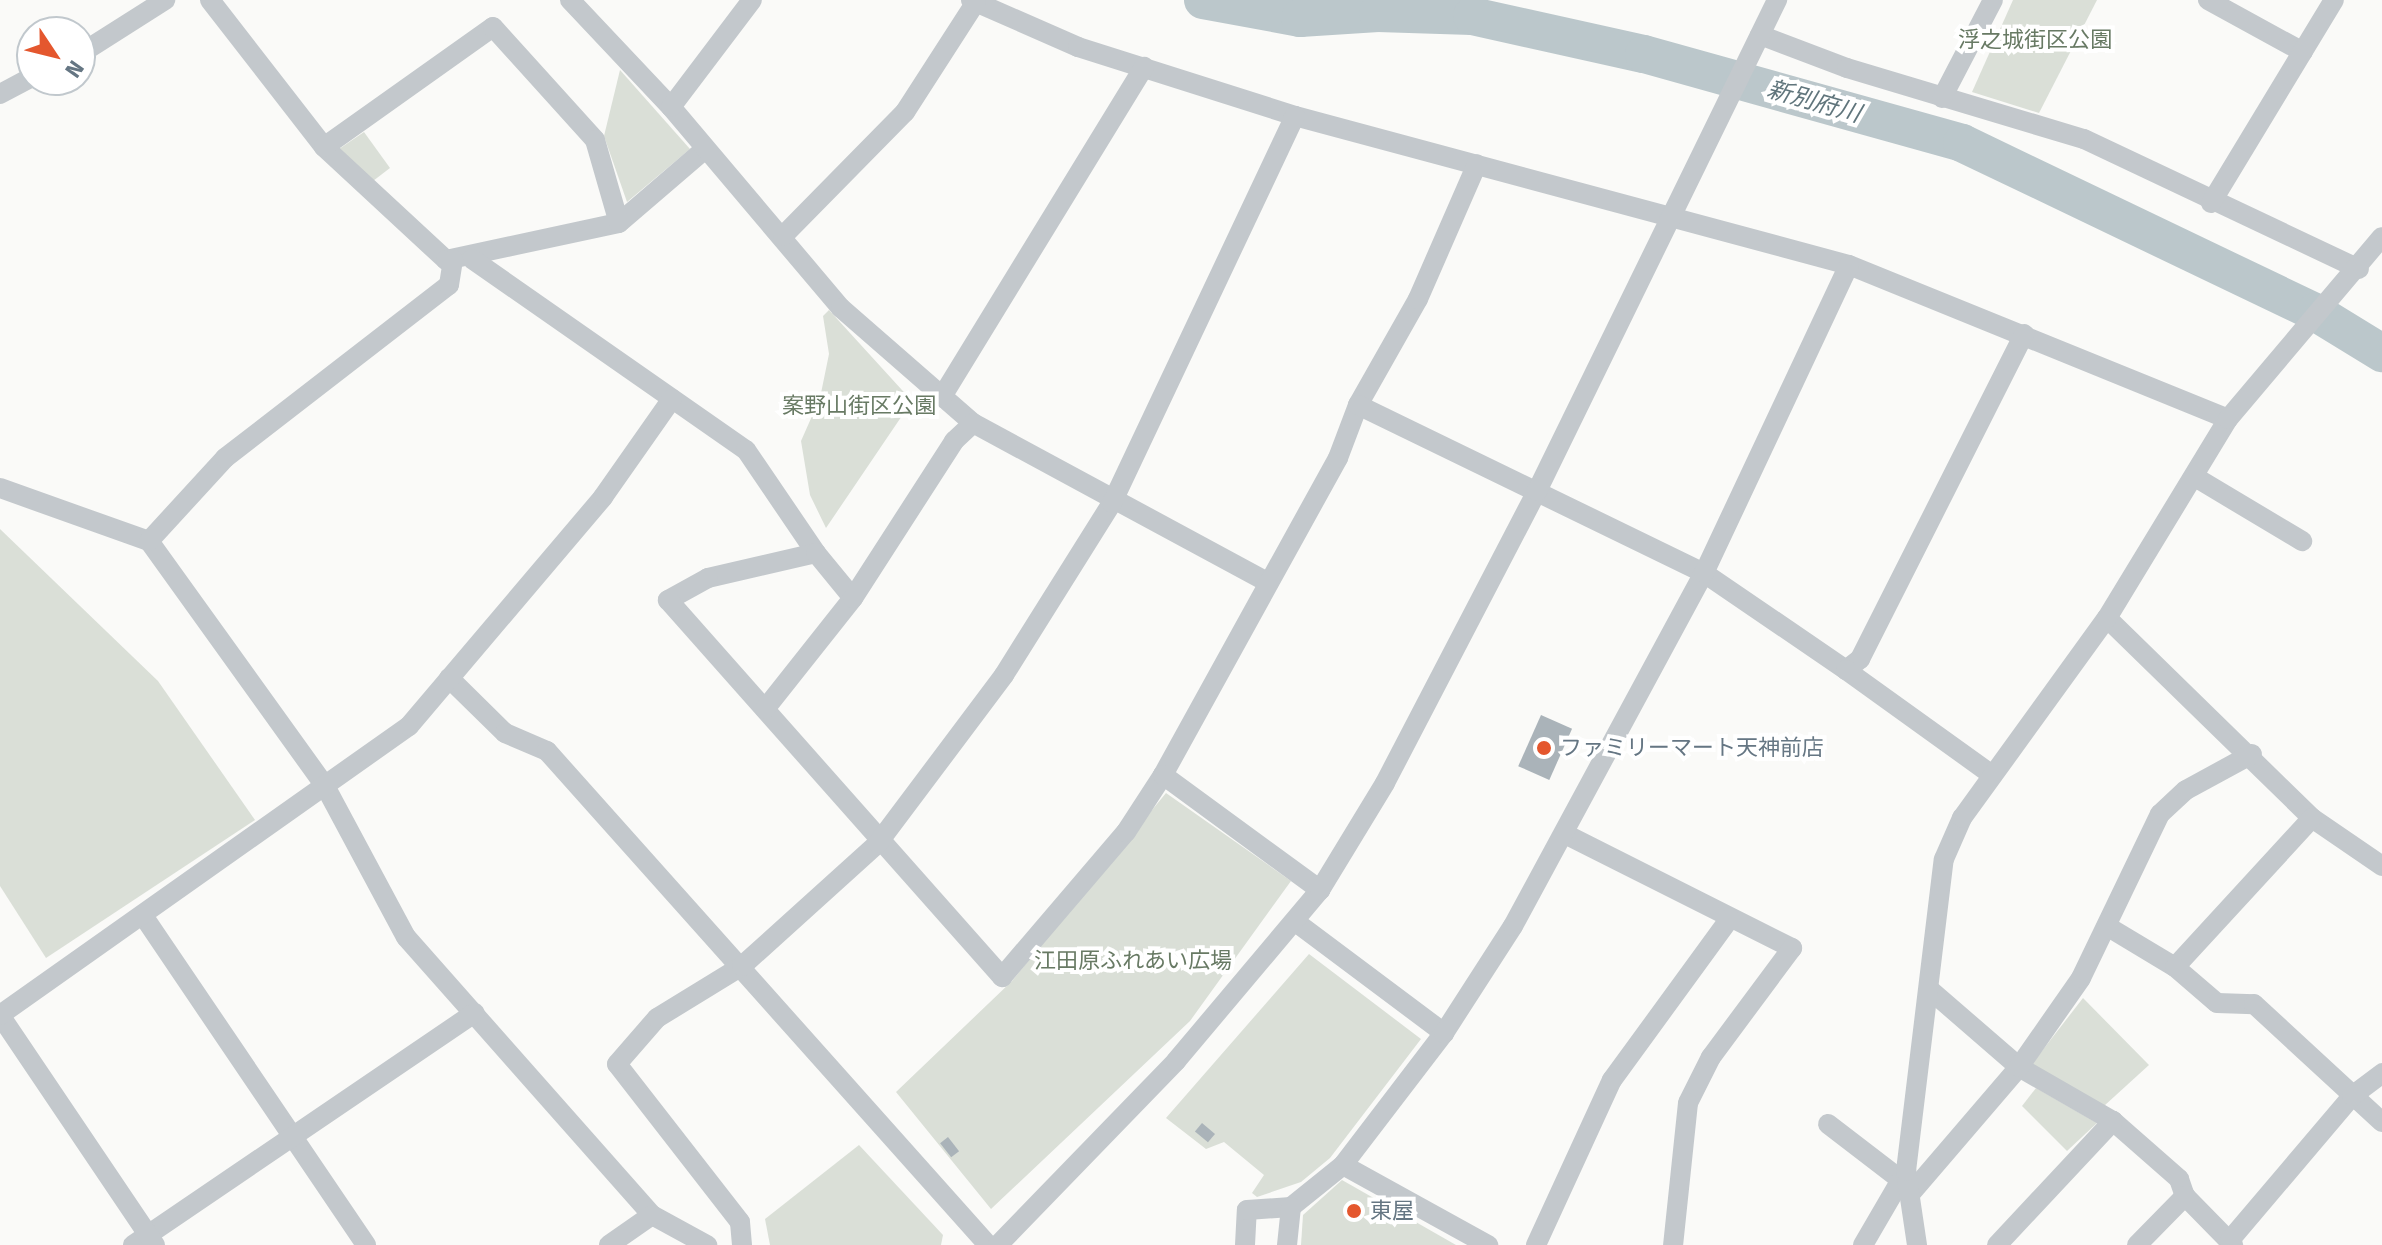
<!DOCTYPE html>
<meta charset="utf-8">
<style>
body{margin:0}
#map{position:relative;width:2382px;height:1245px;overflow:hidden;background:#fafaf8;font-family:"Fira Sans","Noto Sans JP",sans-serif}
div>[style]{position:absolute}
.green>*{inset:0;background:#dadfd7}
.river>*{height:38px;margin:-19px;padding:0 19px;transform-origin:19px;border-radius:19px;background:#bbc7cb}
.building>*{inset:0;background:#aab3b9;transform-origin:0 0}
.minor>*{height:20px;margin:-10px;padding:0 10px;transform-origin:10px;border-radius:10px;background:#c3c8cc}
.dots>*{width:22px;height:22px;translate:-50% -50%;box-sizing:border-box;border:4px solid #fff;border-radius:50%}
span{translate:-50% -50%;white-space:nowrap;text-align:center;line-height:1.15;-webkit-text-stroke:8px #fff;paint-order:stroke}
.park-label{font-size:22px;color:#687a64}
.poi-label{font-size:22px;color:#657683}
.left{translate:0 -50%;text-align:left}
.water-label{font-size:24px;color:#60757c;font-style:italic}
.north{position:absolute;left:16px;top:16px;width:80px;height:80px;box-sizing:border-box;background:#fff;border:2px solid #c1c8cd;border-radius:50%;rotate:125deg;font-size:22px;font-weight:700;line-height:32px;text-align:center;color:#657683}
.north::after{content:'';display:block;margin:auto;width:28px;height:36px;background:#e4572e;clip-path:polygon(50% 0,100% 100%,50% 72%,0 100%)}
</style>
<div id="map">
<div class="green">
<i style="clip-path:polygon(2013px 0,2097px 0,2039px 113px,1972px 92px)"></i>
<i style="clip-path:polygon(620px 70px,690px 149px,627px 202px,604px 136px)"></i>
<i style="clip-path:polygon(364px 132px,390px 168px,373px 181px,339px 149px)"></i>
<i style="clip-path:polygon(829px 310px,912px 401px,826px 528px,810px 495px,801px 441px,820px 398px,829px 354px,823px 316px)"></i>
<i style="clip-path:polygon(0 529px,158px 681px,255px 820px,46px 958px,0 886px)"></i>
<i style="clip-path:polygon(1166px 793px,1291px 881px,1190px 1021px,991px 1209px,896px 1092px,1012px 981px)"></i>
<i style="clip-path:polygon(1309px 954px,1421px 1039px,1330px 1158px,1301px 1182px,1257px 1197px,1252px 1193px,1264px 1175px,1224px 1142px,1206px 1149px,1166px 1118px)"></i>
<i style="clip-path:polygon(2083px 998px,2149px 1065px,2104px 1106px,2031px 1065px)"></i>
<i style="clip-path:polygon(2036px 1088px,2097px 1123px,2067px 1151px,2022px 1106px)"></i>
<i style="clip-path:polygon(859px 1145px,943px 1235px,941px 1245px,770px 1245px,765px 1219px)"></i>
<i style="clip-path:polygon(1342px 1180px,1400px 1213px,1456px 1245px,1301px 1245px,1303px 1215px)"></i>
</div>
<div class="river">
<i style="left:1203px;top:0;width:99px;rotate:10.5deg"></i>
<i style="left:1300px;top:18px;width:78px;rotate:-3.7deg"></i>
<i style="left:1378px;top:13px;width:94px;rotate:1.8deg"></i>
<i style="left:1472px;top:16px;width:176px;rotate:12.5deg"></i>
<i style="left:1644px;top:54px;width:330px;rotate:15.6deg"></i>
<i style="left:1962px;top:143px;width:391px;rotate:25.6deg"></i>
<i style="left:2315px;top:312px;width:79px;rotate:31.5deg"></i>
</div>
<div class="building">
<i style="left:1541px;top:715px;width:34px;height:56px;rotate:24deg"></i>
<i style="left:1202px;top:1123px;width:17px;height:11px;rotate:40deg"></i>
<i style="left:948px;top:1137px;width:18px;height:10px;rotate:52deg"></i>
</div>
<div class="minor">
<i style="left:210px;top:0;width:186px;rotate:52.2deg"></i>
<i style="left:324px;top:147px;width:166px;rotate:42.8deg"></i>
<i style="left:446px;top:260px;width:177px;rotate:-12.1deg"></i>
<i style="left:619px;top:223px;width:113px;rotate:-40.7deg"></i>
<i style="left:570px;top:0;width:147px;rotate:46.7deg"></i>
<i style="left:671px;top:107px;width:263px;rotate:49.8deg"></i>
<i style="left:841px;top:308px;width:175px;rotate:41.1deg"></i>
<i style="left:973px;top:423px;width:336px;rotate:28.4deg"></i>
<i style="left:971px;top:0;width:117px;rotate:23.7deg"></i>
<i style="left:1078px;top:47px;width:228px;rotate:17.6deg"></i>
<i style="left:1295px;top:116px;width:574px;rotate:15.05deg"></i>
<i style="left:1849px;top:265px;width:409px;rotate:22.1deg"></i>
<i style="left:2208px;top:0;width:108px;rotate:28.7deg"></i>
<i style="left:1760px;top:35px;width:93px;rotate:20.8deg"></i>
<i style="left:1847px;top:68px;width:247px;rotate:16.7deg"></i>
<i style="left:2084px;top:139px;width:304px;rotate:25.3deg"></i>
<i style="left:80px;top:54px;width:101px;rotate:-32.4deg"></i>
<i style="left:0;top:94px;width:36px;rotate:-28deg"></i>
<i style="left:1942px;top:98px;width:110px;rotate:-62.5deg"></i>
<i style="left:671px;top:107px;width:134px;rotate:-52.9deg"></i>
<i style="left:324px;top:147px;width:207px;rotate:-35.4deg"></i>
<i style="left:493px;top:27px;width:152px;rotate:47.9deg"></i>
<i style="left:595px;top:140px;width:86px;rotate:73.9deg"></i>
<i style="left:2211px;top:203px;width:237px;rotate:-58.8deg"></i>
<i style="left:783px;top:236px;width:174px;rotate:-45.5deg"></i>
<i style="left:905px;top:112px;width:131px;rotate:-57.2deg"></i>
<i style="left:472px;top:259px;width:334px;rotate:34.9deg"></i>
<i style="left:746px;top:450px;width:125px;rotate:55.8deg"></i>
<i style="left:816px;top:553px;width:111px;rotate:167deg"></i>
<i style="left:708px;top:578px;width:46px;rotate:151.2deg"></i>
<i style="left:668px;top:600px;width:504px;rotate:48.46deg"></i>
<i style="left:1002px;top:977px;width:191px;rotate:-49.5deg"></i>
<i style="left:1126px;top:832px;width:68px;rotate:-57deg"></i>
<i style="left:1163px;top:775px;width:362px;rotate:-61.1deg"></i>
<i style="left:1338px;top:458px;width:57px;rotate:-69.3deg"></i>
<i style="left:1358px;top:405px;width:122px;rotate:-60.5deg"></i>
<i style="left:1418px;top:299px;width:147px;rotate:-66.4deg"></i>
<i style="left:943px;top:395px;width:385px;rotate:-58.5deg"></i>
<i style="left:1358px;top:405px;width:385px;rotate:25.9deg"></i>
<i style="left:1704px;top:573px;width:172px;rotate:34.3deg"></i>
<i style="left:1846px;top:670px;width:18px;rotate:-38deg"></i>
<i style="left:1860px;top:659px;width:364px;rotate:-63.2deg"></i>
<i style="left:2195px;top:477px;width:125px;rotate:30.9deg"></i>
<i style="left:0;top:488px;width:158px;rotate:19.6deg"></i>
<i style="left:149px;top:541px;width:302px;rotate:54.3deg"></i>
<i style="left:325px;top:786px;width:171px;rotate:61.8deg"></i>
<i style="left:406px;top:937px;width:371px;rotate:48.5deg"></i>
<i style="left:652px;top:1215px;width:63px;rotate:28.6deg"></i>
<i style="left:149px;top:541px;width:113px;rotate:-47.5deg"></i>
<i style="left:225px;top:458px;width:283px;rotate:-37.7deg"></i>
<i style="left:449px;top:285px;width:26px;rotate:-81deg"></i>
<i style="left:816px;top:553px;width:58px;rotate:50.6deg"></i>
<i style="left:2107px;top:618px;width:286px;rotate:44.3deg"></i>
<i style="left:2312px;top:818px;width:85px;rotate:34.4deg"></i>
<i style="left:1846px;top:670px;width:180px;rotate:35.7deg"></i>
<i style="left:449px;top:678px;width:78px;rotate:44.5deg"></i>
<i style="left:505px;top:733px;width:46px;rotate:23.2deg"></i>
<i style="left:547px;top:751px;width:662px;rotate:48.24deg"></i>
<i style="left:765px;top:709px;width:142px;rotate:-51.6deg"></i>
<i style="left:853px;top:598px;width:187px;rotate:-57.2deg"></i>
<i style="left:954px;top:441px;width:26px;rotate:-43deg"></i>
<i style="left:1163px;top:775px;width:195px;rotate:36.2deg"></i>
<i style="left:1567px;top:835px;width:252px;rotate:26.7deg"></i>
<i style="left:1792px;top:948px;width:136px;rotate:126.6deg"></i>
<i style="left:1711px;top:1057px;width:51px;rotate:116.6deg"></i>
<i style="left:1688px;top:1103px;width:143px;rotate:96deg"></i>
<i style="left:144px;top:917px;width:396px;rotate:55.9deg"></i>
<i style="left:1297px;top:923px;width:184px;rotate:36.8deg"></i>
<i style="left:2110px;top:928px;width:76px;rotate:31deg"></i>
<i style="left:2175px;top:967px;width:202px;rotate:-47.4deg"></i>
<i style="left:2175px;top:967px;width:55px;rotate:40.6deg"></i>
<i style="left:2217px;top:1003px;width:37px;rotate:2deg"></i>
<i style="left:2254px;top:1004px;width:174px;rotate:42.7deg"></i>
<i style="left:1929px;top:989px;width:119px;rotate:40.9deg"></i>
<i style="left:2019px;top:1067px;width:108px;rotate:29.9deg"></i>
<i style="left:2113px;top:1121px;width:88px;rotate:41.3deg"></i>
<i style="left:2179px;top:1179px;width:18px;rotate:71deg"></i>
<i style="left:2185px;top:1196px;width:69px;rotate:45.6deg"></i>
<i style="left:1828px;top:1124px;width:92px;rotate:37.5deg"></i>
<i style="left:1343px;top:1165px;width:166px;rotate:28.9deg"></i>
<i style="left:1911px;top:1193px;width:166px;rotate:-49.4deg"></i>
<i style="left:2019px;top:1067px;width:108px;rotate:-55.1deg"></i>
<i style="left:2081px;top:978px;width:182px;rotate:-64.3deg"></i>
<i style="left:2160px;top:814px;width:35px;rotate:-43deg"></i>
<i style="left:2186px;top:790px;width:75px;rotate:-28.6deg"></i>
<i style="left:2230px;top:1240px;width:189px;rotate:-49.7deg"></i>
<i style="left:2352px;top:1096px;width:38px;rotate:-37deg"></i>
<i style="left:133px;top:1245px;width:413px;rotate:-34.2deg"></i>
<i style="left:155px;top:1245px;width:277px;rotate:-124deg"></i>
<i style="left:0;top:1015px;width:501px;rotate:-35.25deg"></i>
<i style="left:409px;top:726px;width:300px;rotate:-49.7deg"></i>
<i style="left:603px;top:497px;width:120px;rotate:-54.9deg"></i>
<i style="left:609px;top:1245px;width:52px;rotate:-34.9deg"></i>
<i style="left:742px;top:1245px;width:23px;rotate:-95deg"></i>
<i style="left:740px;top:1222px;width:200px;rotate:-127.9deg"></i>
<i style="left:617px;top:1064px;width:61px;rotate:-49deg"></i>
<i style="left:657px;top:1018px;width:100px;rotate:-31.5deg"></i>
<i style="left:742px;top:966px;width:183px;rotate:-42.1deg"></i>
<i style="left:878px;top:843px;width:210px;rotate:-53.1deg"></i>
<i style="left:1004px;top:675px;width:203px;rotate:-57.9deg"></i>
<i style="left:1112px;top:503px;width:428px;rotate:-64.7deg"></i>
<i style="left:998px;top:1245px;width:256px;rotate:-45.9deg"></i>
<i style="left:1176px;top:1061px;width:224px;rotate:-49.9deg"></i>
<i style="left:1320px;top:890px;width:125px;rotate:-58.7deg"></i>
<i style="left:1385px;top:783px;width:329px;rotate:-62.5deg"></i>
<i style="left:1537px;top:491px;width:547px;rotate:-63.95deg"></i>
<i style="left:1245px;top:1245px;width:35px;rotate:-87deg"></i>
<i style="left:1247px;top:1210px;width:44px;rotate:-3.9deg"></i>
<i style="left:1291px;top:1207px;width:67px;rotate:-38.9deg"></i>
<i style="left:1343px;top:1165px;width:166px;rotate:-52.6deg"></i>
<i style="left:1444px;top:1033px;width:127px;rotate:-57.2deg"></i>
<i style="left:1513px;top:926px;width:401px;rotate:-61.6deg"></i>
<i style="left:1704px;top:573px;width:340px;rotate:-64.8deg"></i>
<i style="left:1287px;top:1245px;width:38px;rotate:-84deg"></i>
<i style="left:1536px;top:1245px;width:182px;rotate:-65.3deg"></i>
<i style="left:1612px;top:1080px;width:200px;rotate:-53.9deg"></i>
<i style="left:1863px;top:1245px;width:86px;rotate:-59.8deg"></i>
<i style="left:1917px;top:1245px;width:75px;rotate:-98.5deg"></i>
<i style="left:1906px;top:1171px;width:314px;rotate:-83.1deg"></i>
<i style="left:1944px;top:859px;width:45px;rotate:-66.3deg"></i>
<i style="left:1962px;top:818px;width:247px;rotate:-54.1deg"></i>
<i style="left:2107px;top:618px;width:233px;rotate:-58.7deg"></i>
<i style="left:2228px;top:419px;width:238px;rotate:-49.8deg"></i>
<i style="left:1997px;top:1245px;width:170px;rotate:-46.9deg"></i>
<i style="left:2137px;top:1245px;width:69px;rotate:-45.6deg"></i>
</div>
<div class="dots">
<i style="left:1544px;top:748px;background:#e4572e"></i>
<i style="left:1354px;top:1211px;background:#e4572e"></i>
</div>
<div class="park-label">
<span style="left:2035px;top:40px">浮之城街区公園</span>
<span style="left:859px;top:406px">案野山街区公園</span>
<span style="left:1133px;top:961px">江田原ふれあい広場</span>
</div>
<div class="poi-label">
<span class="left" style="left:1560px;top:748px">ファミリーマート天神前店</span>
<span class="left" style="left:1370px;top:1211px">東屋</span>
</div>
<div class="water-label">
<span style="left:1814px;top:102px;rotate:16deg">新別府川</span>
</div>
<div class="north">N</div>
</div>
